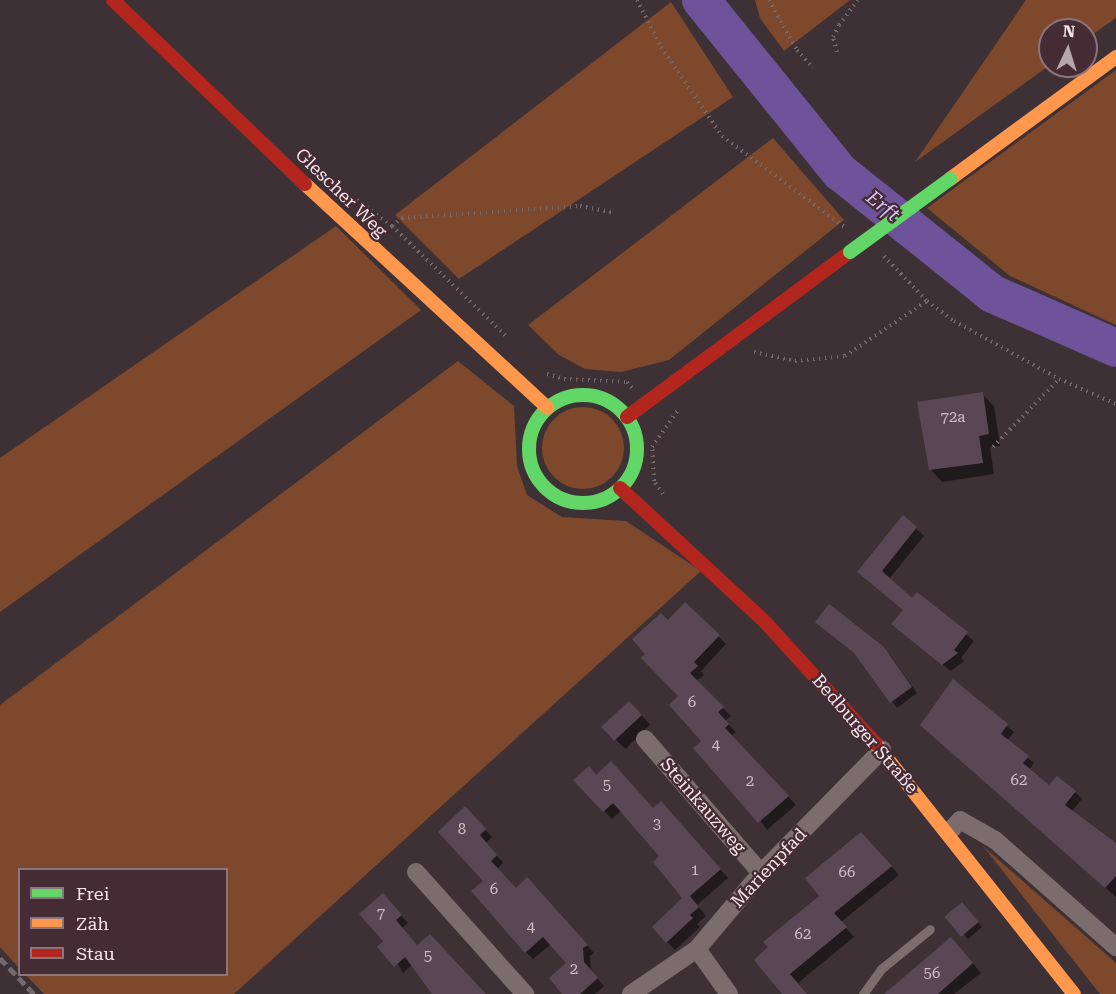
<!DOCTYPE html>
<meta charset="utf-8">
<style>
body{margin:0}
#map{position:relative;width:1116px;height:994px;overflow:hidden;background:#3e3135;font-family:"Roboto Serif",serif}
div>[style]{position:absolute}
.green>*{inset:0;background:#7d482b}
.round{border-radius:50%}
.shadow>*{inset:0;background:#0007;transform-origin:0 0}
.river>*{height:38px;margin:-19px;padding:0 19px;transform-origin:19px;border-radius:19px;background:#6e539b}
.building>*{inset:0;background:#5a4756;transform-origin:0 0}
.path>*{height:4px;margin-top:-2px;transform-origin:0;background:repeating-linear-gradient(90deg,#75686b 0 1.5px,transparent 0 6px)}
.lane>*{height:9px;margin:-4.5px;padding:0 4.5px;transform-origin:4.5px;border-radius:4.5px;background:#7b6c6d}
.street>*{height:18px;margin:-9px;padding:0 9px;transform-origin:9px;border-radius:9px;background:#7b6c6d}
.fast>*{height:14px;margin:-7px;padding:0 7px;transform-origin:7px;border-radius:7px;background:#63d668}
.fast>.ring{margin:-7px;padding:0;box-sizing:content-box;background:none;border:14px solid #63d668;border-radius:50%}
.slow>*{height:14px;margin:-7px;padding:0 7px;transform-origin:7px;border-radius:7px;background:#ff974d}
.jam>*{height:14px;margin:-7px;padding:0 7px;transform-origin:7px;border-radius:7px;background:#b3261e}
.rail>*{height:4.5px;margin-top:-2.25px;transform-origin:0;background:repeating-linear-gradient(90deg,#75686b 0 9px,transparent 0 13.5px)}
.fast-bridge>*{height:14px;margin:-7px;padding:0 7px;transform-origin:7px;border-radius:7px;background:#63d668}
span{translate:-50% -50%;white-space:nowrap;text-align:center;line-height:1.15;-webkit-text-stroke:4.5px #442b34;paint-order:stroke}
.number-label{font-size:15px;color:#cebdc5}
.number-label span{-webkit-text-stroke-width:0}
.street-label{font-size:18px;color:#f5e4ea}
.water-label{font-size:20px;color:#d0c3ee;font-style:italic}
.legend{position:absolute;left:18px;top:868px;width:210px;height:108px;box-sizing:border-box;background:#442b34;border:2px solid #8b757d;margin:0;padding:8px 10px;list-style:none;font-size:18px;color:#f5e4ea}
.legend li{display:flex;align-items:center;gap:12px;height:30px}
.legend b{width:30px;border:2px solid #8b757d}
.north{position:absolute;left:1038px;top:18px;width:60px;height:60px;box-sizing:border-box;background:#442b34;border:2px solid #8b757d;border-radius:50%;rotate:4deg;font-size:16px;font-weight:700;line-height:24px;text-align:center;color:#f5e4ea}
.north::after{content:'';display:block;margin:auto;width:21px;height:27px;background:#b5a5ab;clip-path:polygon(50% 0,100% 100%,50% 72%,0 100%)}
</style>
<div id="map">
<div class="green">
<i style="clip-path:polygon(755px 0,850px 0,784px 51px,760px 18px)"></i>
<i style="clip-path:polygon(1026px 0,1116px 0,1116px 18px,1086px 39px,1086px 30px,1050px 30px,1050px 65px,915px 162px)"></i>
<i style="clip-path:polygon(671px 2px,733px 97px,459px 279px,395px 215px)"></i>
<i style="clip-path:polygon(1116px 70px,1116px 325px,1010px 276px,927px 208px)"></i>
<i style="clip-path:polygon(773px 138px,844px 220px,669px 360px,621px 372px,585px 369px,559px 355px,528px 325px)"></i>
<i style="clip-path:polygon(336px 226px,421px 310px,0 612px,0 458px)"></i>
<i style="clip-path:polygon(458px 361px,514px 406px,517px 466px,527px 495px,562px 517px,626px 521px,701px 571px,234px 994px,44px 994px,26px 975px,226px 974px,226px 870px,20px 870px,19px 968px,0 947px,0 705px)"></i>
<i class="round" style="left:542px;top:407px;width:82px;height:82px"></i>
<i style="clip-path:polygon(983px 846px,1116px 963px,1116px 994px,1100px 994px)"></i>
</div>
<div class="shadow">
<i style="clip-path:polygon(982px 394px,994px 406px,1000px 446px,990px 447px,994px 474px,942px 482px,931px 470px)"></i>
<i style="clip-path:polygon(903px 517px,924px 536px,889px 579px,913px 600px,917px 594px,974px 641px,961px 658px,964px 661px,951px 671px,901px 631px,904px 610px,866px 579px)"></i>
<i style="clip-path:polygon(685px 604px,726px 644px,701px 671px,704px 675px,696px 681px,731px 716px,725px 721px,736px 732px,731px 736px,796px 805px,767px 830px,703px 741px,681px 696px,668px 622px)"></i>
<i style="clip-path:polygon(858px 655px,890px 655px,917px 693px,897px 708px)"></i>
<i style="clip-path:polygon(953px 681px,1014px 732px,1007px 741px,1034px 763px,1029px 770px,1050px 788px,1075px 792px,1082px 799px,1071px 812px,1116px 845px,1116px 897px,929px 732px)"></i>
<i style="left:629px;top:703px;width:30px;height:35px;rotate:45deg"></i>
<i style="clip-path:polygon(596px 776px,653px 810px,669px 811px,728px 878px,697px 905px,706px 916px,697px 924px,700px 927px,675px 950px,667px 942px,684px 898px,661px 856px,621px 811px,612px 819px,604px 811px)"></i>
<i style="clip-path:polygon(465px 808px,492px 837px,486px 843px,503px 863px,497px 869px,516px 890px,534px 886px,594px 953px,590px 956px,591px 971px,604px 986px,595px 994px,564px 994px,568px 963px,551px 944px,533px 959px,526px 952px,485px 881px)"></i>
<i style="clip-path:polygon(870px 842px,899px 875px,841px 922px,854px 937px,798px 983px,807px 994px,784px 994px,756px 961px)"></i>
<i style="clip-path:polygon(390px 903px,408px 923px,402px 928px,417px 946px,483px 994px,434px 994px,413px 964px,403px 973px,385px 942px)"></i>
<i style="clip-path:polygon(966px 908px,982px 927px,968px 939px,946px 916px)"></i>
<i style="clip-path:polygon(959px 947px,981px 973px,954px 994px,900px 994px)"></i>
</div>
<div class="river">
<i style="left:701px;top:0;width:221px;rotate:51.1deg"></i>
<i style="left:840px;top:172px;width:196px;rotate:38.6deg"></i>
<i style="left:993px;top:294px;width:134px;rotate:23.7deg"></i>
</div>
<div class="building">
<i style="clip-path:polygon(983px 392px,989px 434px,979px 436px,983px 463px,929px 470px,917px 402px)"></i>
<i style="clip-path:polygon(903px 515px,917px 527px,882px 571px,912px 598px,917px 592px,968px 632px,954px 650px,958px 653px,942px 665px,891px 624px,903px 610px,857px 572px)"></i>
<i style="clip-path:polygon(685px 602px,720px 635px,694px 662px,698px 666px,690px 673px,724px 707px,718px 712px,729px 724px,725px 728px,789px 796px,758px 823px,693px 748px,701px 741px,669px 705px,678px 696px,641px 658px,645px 654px,632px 639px,661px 613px,668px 620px)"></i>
<i style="clip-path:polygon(829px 604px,884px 647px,912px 687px,890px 703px,854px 653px,815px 622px)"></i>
<i style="clip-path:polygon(953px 679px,1008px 724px,1001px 734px,1029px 756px,1023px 763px,1049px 785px,1057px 776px,1076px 791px,1065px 805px,1116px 843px,1116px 876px,1105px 888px,920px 725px)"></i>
<i style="left:629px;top:701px;width:19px;height:38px;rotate:47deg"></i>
<i style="clip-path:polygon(611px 761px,653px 808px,661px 801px,721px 869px,690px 896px,699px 907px,690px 915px,693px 918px,666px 943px,652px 927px,682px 898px,653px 862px,659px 856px,613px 803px,603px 812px,573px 780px,589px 766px,596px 775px)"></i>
<i style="clip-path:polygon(465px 806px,486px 829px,480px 835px,497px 855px,491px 861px,516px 888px,527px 877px,588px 945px,583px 948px,584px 962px,598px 978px,580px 994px,562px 994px,549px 978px,566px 963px,543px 937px,525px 953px,471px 891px,483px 881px,438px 832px)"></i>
<i style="clip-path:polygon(861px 832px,892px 866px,834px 913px,847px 927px,790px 974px,807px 994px,782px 994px,754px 960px,768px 947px,763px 942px,819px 896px,805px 878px)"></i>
<i style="clip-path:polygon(383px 893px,402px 915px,396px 920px,417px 945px,430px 934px,486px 994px,432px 994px,405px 957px,394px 967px,377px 947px,383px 941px,359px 914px)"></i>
<i style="left:962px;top:902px;width:26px;height:23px;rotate:50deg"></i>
<i style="clip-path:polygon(951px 937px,973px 963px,938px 994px,884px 994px)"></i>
</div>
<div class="path">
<i style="left:637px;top:0;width:53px;rotate:62.9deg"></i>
<i style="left:661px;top:47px;width:108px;rotate:55.6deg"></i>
<i style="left:722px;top:136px;width:154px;rotate:36.6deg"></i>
<i style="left:769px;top:0;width:57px;rotate:60.8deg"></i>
<i style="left:797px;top:50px;width:24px;rotate:48deg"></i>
<i style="left:837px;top:52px;width:16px;rotate:-105deg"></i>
<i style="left:833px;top:37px;width:13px;rotate:-63deg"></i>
<i style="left:839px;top:25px;width:31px;rotate:-53deg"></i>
<i style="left:357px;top:200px;width:44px;rotate:36.6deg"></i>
<i style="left:392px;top:226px;width:161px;rotate:44deg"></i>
<i style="left:392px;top:226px;width:13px;rotate:-39deg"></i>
<i style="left:402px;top:218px;width:178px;rotate:-3.9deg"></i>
<i style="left:580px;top:206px;width:33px;rotate:11deg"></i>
<i style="left:884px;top:256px;width:62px;rotate:46.3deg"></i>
<i style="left:927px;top:301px;width:34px;rotate:37deg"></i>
<i style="left:954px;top:321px;width:120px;rotate:28.9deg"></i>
<i style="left:1059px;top:379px;width:62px;rotate:23.7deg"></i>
<i style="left:754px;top:352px;width:42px;rotate:12.4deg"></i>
<i style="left:795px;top:361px;width:50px;rotate:-5.7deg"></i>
<i style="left:845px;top:356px;width:99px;rotate:-33.9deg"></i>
<i style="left:547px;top:374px;width:18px;rotate:16deg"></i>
<i style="left:564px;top:379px;width:63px;rotate:2.7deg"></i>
<i style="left:627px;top:382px;width:8px;rotate:50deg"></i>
<i style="left:993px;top:447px;width:95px;rotate:-45.9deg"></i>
<i style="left:663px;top:494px;width:16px;rotate:-125deg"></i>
<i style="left:654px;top:481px;width:34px;rotate:-93deg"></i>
<i style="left:652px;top:447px;width:45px;rotate:-54.9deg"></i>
</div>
<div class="lane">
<i style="left:863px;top:994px;width:31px;rotate:-54deg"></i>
<i style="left:881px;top:969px;width:63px;rotate:-39.2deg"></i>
</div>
<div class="street">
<i style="left:645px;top:739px;width:177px;rotate:49.1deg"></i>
<i style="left:949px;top:832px;width:16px;rotate:-47deg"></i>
<i style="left:960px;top:820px;width:40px;rotate:29.7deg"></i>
<i style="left:995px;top:840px;width:162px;rotate:41.5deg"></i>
<i style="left:416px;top:872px;width:164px;rotate:48.2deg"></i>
<i style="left:631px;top:994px;width:80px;rotate:-34.3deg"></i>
<i style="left:729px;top:994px;width:55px;rotate:-125.4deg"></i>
<i style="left:697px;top:949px;width:99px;rotate:-49.9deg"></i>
<i style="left:761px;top:873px;width:173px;rotate:-45.5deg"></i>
</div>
<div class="fast">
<i class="ring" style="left:529px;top:395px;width:94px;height:94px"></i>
</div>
<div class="slow">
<i style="left:950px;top:179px;width:206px;rotate:-36.3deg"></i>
<i style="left:305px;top:184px;width:330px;rotate:42.7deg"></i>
<i style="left:875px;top:743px;width:320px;rotate:51.6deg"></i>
</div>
<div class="jam">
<i style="left:113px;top:0;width:266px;rotate:43.8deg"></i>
<i style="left:627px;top:417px;width:277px;rotate:-36.5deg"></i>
<i style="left:620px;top:488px;width:197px;rotate:42.7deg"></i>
<i style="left:765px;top:622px;width:164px;rotate:47.7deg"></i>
</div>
<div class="rail">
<i style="left:0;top:958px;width:50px;rotate:46.6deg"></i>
</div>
<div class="fast-bridge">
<i style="left:850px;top:252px;width:124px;rotate:-36.1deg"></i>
</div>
<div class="number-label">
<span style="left:953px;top:418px">72a</span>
<span style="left:692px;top:703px">6</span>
<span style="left:716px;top:746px">4</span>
<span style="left:1019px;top:781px">62</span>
<span style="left:750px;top:782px">2</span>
<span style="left:607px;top:786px">5</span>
<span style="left:657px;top:825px">3</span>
<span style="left:462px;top:830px">8</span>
<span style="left:695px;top:871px">1</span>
<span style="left:847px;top:873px">66</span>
<span style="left:494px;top:890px">6</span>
<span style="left:381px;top:914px">7</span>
<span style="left:531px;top:928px">4</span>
<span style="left:803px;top:935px">62</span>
<span style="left:428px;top:957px">5</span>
<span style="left:574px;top:970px">2</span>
<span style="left:932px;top:974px">56</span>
</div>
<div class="street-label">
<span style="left:341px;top:193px;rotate:44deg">Glescher Weg</span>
<span style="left:865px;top:734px;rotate:49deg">Bedburger Straße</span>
<span style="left:703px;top:806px;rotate:49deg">Steinkauzweg</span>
<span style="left:769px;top:868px;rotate:-47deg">Marienpfad</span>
</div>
<div class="water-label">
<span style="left:883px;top:206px;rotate:39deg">Erft</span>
</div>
<ul class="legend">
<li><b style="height:8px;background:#63d668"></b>Frei</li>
<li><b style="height:8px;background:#ff974d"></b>Zäh</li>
<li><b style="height:8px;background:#b3261e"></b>Stau</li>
</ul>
<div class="north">N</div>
</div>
